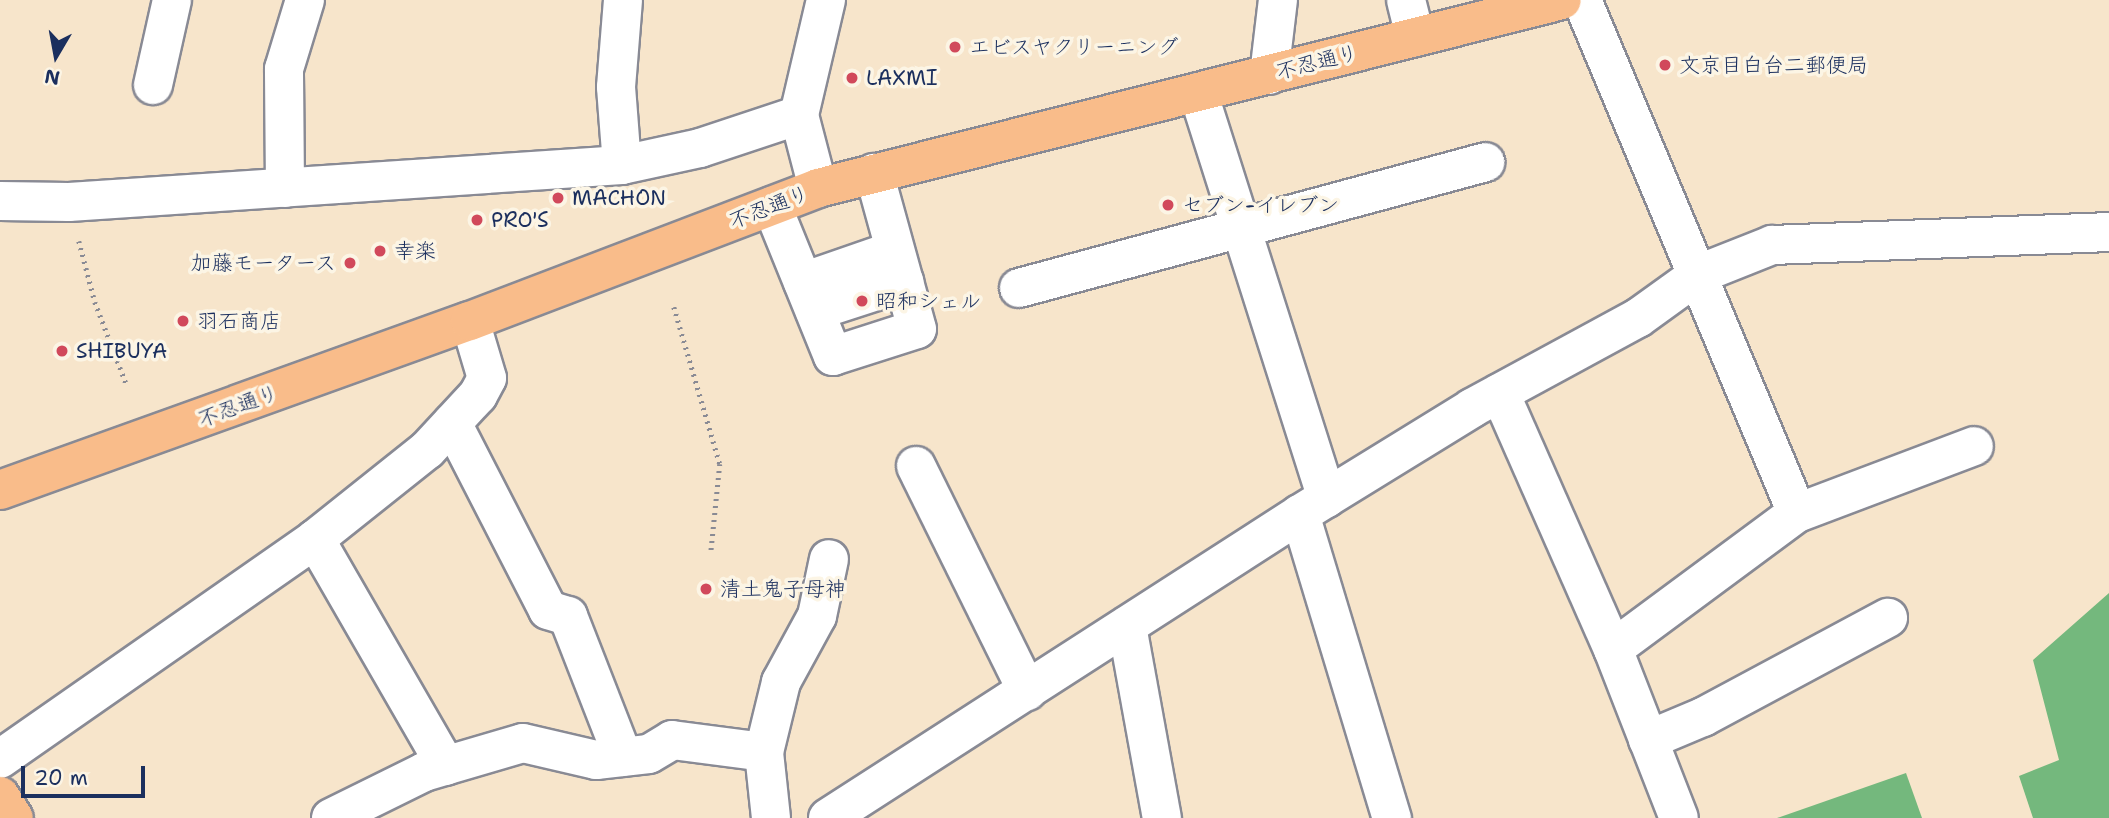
<!DOCTYPE html>
<meta charset="utf-8">
<style>
body{margin:0}
#map{position:relative;width:2109px;height:818px;overflow:hidden;background:#f7e5cb;font-family:"Shantell Sans","Klee One",sans-serif}
div>[style]{position:absolute}
.forest>*{inset:0;background:#74b87d}
.path>*{height:4.5px;margin-top:-2.25px;transform-origin:0;background:repeating-linear-gradient(90deg,#898a94 0 2px,transparent 0 7px)}
.roads{filter:drop-shadow(2px 0 #898a94) drop-shadow(-2px 0 #898a94) drop-shadow(0 2px #898a94) drop-shadow(0 -2px #898a94)}
.minor>*{height:38px;margin:-19px;padding:0 19px;transform-origin:19px;border-radius:19px;background:#fff}
.major>*{height:38px;margin:-19px;padding:0 19px;transform-origin:19px;border-radius:19px;background:#f9bc8a}
.highway>*{height:38px;margin:-19px;padding:0 19px;transform-origin:19px;border-radius:19px;background:#f9bc8a}
.dots>*{width:19px;height:19px;translate:-50% -50%;box-sizing:border-box;border:4px solid #fcf5e5;border-radius:50%}
span{translate:-50% -50%;white-space:nowrap;text-align:center;line-height:1.15;-webkit-text-stroke:7px #fcf5e5;paint-order:stroke}
.poi-label{font-size:21px;color:#1b2f5e}
.left{translate:0 -50%;text-align:left}
.right{translate:-100% -50%;text-align:right}
.street-label{font-size:21px;color:#1b2f5e}
.north{position:absolute;left:21px;top:21px;width:70px;height:70px;-webkit-text-stroke:5px #fcf5e5;paint-order:stroke;rotate:190deg;font-size:19px;font-weight:700;line-height:28px;text-align:center;color:#1b2f5e}
.north::after{content:'';display:block;margin:auto;width:24px;height:32px;background:#1b2f5e;clip-path:polygon(50% 0,100% 100%,50% 72%,0 100%)}
.scale{position:absolute;left:21px;top:766px;width:124px;height:32px;box-sizing:border-box;border:4px solid #1b2f5e;border-top:0;padding-left:9px;font-size:21px;line-height:24px;white-space:nowrap;color:#1b2f5e;-webkit-text-stroke:5px #fcf5e5;paint-order:stroke}
</style>
<div id="map">
<div class="forest">
<i style="clip-path:polygon(2109px 593px,2109px 818px,2033px 818px,2019px 776px,2059px 760px,2033px 660px)"></i>
<i style="clip-path:polygon(1906px 773px,1922px 818px,1777px 818px)"></i>
</div>
<div class="path">
<i style="left:79px;top:241px;width:63px;rotate:75.3deg"></i>
<i style="left:95px;top:302px;width:90px;rotate:69.1deg"></i>
<i style="left:674px;top:307px;width:164px;rotate:73.7deg"></i>
<i style="left:720px;top:464px;width:89px;rotate:95.8deg"></i>
</div>
<div class="roads">
<div class="minor">
<i style="left:1406px;top:0;width:38px;rotate:76deg"></i>
<i style="left:1582px;top:0;width:556px;rotate:67.26deg"></i>
<i style="left:1269px;top:75px;width:76px;rotate:-83.2deg"></i>
<i style="left:153px;top:85px;width:87px;rotate:-77.4deg"></i>
<i style="left:1198px;top:92px;width:426px;rotate:72.4deg"></i>
<i style="left:622px;top:165px;width:78px;rotate:-94.4deg"></i>
<i style="left:616px;top:87px;width:87px;rotate:-85.4deg"></i>
<i style="left:285px;top:188px;width:119px;rotate:-90.5deg"></i>
<i style="left:284px;top:69px;width:72px;rotate:-73.1deg"></i>
<i style="left:818px;top:188px;width:75px;rotate:-104.6deg"></i>
<i style="left:799px;top:115px;width:118px;rotate:-76.8deg"></i>
<i style="left:0;top:201px;width:69px;rotate:0.8deg"></i>
<i style="left:69px;top:202px;width:554px;rotate:-3.83deg"></i>
<i style="left:622px;top:165px;width:80px;rotate:-12.3deg"></i>
<i style="left:700px;top:148px;width:104px;rotate:-18.4deg"></i>
<i style="left:772px;top:206px;width:162px;rotate:67.9deg"></i>
<i style="left:833px;top:356px;width:88px;rotate:-17.8deg"></i>
<i style="left:917px;top:329px;width:162px;rotate:-105.4deg"></i>
<i style="left:803px;top:282px;width:97px;rotate:-19.2deg"></i>
<i style="left:1019px;top:288px;width:483px;rotate:-15.1deg"></i>
<i style="left:815px;top:311px;width:94px;rotate:-18deg"></i>
<i style="left:1500px;top:393px;width:280px;rotate:66.2deg"></i>
<i style="left:1613px;top:649px;width:181px;rotate:68.7deg"></i>
<i style="left:452px;top:423px;width:210px;rotate:62.8deg"></i>
<i style="left:548px;top:610px;width:21px;rotate:17deg"></i>
<i style="left:568px;top:616px;width:151px;rotate:68.7deg"></i>
<i style="left:916px;top:466px;width:251px;rotate:63.7deg"></i>
<i style="left:1300px;top:514px;width:318px;rotate:73.2deg"></i>
<i style="left:315px;top:539px;width:262px;rotate:60deg"></i>
<i style="left:1127px;top:626px;width:195px;rotate:79.7deg"></i>
<i style="left:1613px;top:649px;width:229px;rotate:-36.5deg"></i>
<i style="left:1797px;top:513px;width:189px;rotate:-20.7deg"></i>
<i style="left:1648px;top:740px;width:60px;rotate:-22.7deg"></i>
<i style="left:1703px;top:717px;width:210px;rotate:-28.2deg"></i>
<i style="left:0;top:759px;width:384px;rotate:-34.9deg"></i>
<i style="left:315px;top:539px;width:143px;rotate:-38.5deg"></i>
<i style="left:427px;top:450px;width:75px;rotate:-47.2deg"></i>
<i style="left:478px;top:395px;width:19px;rotate:-62deg"></i>
<i style="left:487px;top:378px;width:59px;rotate:-106.6deg"></i>
<i style="left:331px;top:818px;width:104px;rotate:-26.3deg"></i>
<i style="left:424px;top:772px;width:103px;rotate:-16.3deg"></i>
<i style="left:523px;top:743px;width:75px;rotate:13.1deg"></i>
<i style="left:596px;top:760px;width:53px;rotate:-6.5deg"></i>
<i style="left:649px;top:754px;width:27px;rotate:-31deg"></i>
<i style="left:672px;top:740px;width:93px;rotate:7.4deg"></i>
<i style="left:771px;top:818px;width:66px;rotate:-96.1deg"></i>
<i style="left:764px;top:752px;width:72px;rotate:-76.3deg"></i>
<i style="left:781px;top:682px;width:75px;rotate:-61.4deg"></i>
<i style="left:817px;top:616px;width:58px;rotate:-78.1deg"></i>
<i style="left:828px;top:818px;width:561px;rotate:-32.78deg"></i>
<i style="left:1300px;top:514px;width:202px;rotate:-31.6deg"></i>
<i style="left:1472px;top:408px;width:189px;rotate:-28.5deg"></i>
<i style="left:1638px;top:318px;width:75px;rotate:-35.8deg"></i>
<i style="left:1699px;top:274px;width:79px;rotate:-21.7deg"></i>
<i style="left:1772px;top:245px;width:337px;rotate:-2.2deg"></i>
</div>
<div class="major">
<i style="left:0;top:490px;width:499px;rotate:-19.8deg"></i>
<i style="left:470px;top:321px;width:373px;rotate:-20.9deg"></i>
<i style="left:818px;top:188px;width:767px;rotate:-14.18deg"></i>
</div>
<div class="highway">
<i style="left:0;top:796px;width:26px;rotate:58deg"></i>
</div>
</div>
<div class="dots">
<i style="left:955px;top:47px;background:#d1495b"></i>
<i style="left:1665px;top:65px;background:#d1495b"></i>
<i style="left:852px;top:78px;background:#d1495b"></i>
<i style="left:558px;top:198px;background:#d1495b"></i>
<i style="left:1168px;top:205px;background:#d1495b"></i>
<i style="left:477px;top:220px;background:#d1495b"></i>
<i style="left:380px;top:251px;background:#d1495b"></i>
<i style="left:350px;top:263px;background:#d1495b"></i>
<i style="left:862px;top:301px;background:#d1495b"></i>
<i style="left:183px;top:321px;background:#d1495b"></i>
<i style="left:62px;top:351px;background:#d1495b"></i>
<i style="left:706px;top:589px;background:#d1495b"></i>
</div>
<div class="poi-label">
<span class="left" style="left:969px;top:47px">エビスヤクリーニング</span>
<span class="left" style="left:1679px;top:65px">文京目白台二郵便局</span>
<span class="left" style="left:866px;top:78px">LAXMI</span>
<span class="left" style="left:572px;top:198px">MACHON</span>
<span class="left" style="left:1182px;top:205px">セブン-イレブン</span>
<span class="left" style="left:491px;top:220px">PRO'S</span>
<span class="left" style="left:394px;top:251px">幸楽</span>
<span class="right" style="left:336px;top:263px">加藤モータース</span>
<span class="left" style="left:876px;top:301px">昭和シェル</span>
<span class="left" style="left:197px;top:321px">羽石商店</span>
<span class="left" style="left:76px;top:351px">SHIBUYA</span>
<span class="left" style="left:720px;top:589px">清土鬼子母神</span>
</div>
<div class="street-label">
<span style="left:1317px;top:62px;rotate:-14deg">不忍通り</span>
<span style="left:769px;top:207px;rotate:-21deg">不忍通り</span>
<span style="left:238px;top:406px;rotate:-20deg">不忍通り</span>
</div>
<div class="north">N</div>
<div class="scale">20 m</div>
</div>
